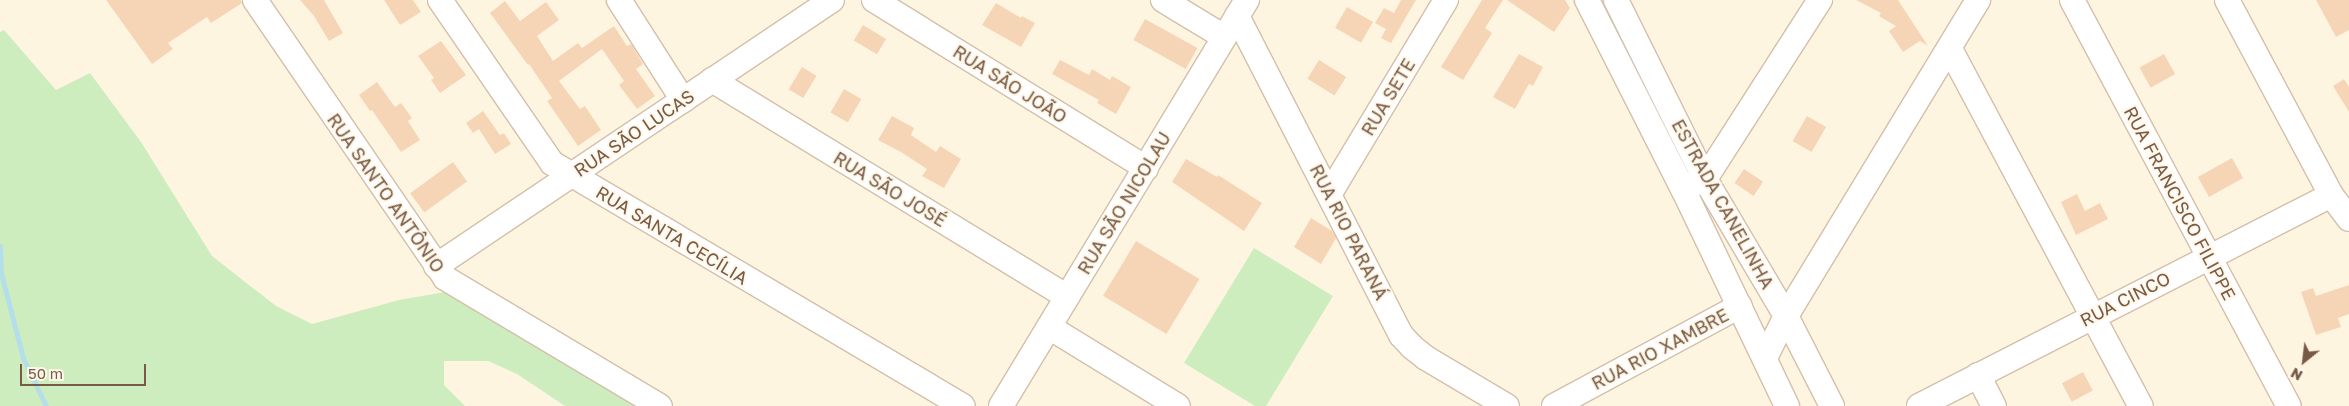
<!DOCTYPE html>
<meta charset="utf-8">
<style>
body{margin:0}
#map{position:relative;width:2349px;height:406px;overflow:hidden;background:#fef5e1;font-family:"Golos Text",sans-serif}
div>[style]{position:absolute}
.green>*{inset:0;background:#ceedbf}
.stream>*{height:5px;margin:-2.5px;padding:0 2.5px;transform-origin:2.5px;border-radius:2.5px;background:#b4deea}
.building>*{inset:0;background:#f6d5b6;transform-origin:0 0}
.roads{filter:drop-shadow(1px 0 #d3bfaa) drop-shadow(-1px 0 #d3bfaa) drop-shadow(0 1px #d3bfaa) drop-shadow(0 -1px #d3bfaa)}
.minor>*{height:24px;margin:-12px;padding:0 12px;transform-origin:12px;border-radius:12px;background:#fff}
span{translate:-50% -50%;white-space:nowrap;text-align:center;line-height:1.15;-webkit-text-stroke:4px #fff8ea;paint-order:stroke}
.street-label{font-size:18px;color:#785b46}
.north{position:absolute;left:2279px;top:336px;width:50px;height:50px;-webkit-text-stroke:4px #fff8ea;paint-order:stroke;rotate:209deg;font-size:14px;font-weight:700;line-height:20px;text-align:center;color:#785b46}
.north::after{content:'';display:block;margin:auto;width:18px;height:22px;background:#785b46;clip-path:polygon(50% 0,100% 100%,50% 72%,0 100%)}
.scale{position:absolute;left:20px;top:364px;width:126px;height:22px;box-sizing:border-box;border:2px solid #785b46;border-top:0;padding-left:6px;font-size:15px;line-height:18px;white-space:nowrap;color:#785b46;-webkit-text-stroke:4px #fff8ea;paint-order:stroke}
</style>
<div id="map">
<div class="green">
<i style="clip-path:polygon(4px 30px,56px 90px,90px 73px,141px 142px,212px 256px,276px 306px,312px 324px,399px 300px,445px 292px,638px 406px,565px 406px,517px 374px,488px 361px,444px 361px,444px 385px,465px 406px,0 406px,0 32px)"></i>
<i style="clip-path:polygon(1254px 248px,1333px 296px,1266px 406px,1255px 406px,1184px 363px)"></i>
</div>
<div class="stream">
<i style="left:0;top:246px;width:27px;rotate:88deg"></i>
<i style="left:1px;top:273px;width:88px;rotate:75.5deg"></i>
<i style="left:23px;top:358px;width:53px;rotate:64.4deg"></i>
</div>
<div class="building">
<i style="clip-path:polygon(106px 0,241px 0,242px 3px,211px 23px,207px 17px,168px 43px,173px 49px,152px 64px)"></i>
<i style="clip-path:polygon(300px 0,324px 0,343px 33px,329px 41px,314px 16px)"></i>
<i style="clip-path:polygon(384px 0,413px 0,421px 12px,400px 25px)"></i>
<i style="clip-path:polygon(1401px 0,1416px 0,1391px 43px,1381px 38px,1386px 29px,1375px 23px,1384px 8px,1394px 13px)"></i>
<i style="clip-path:polygon(1482px 0,1503px 0,1485px 28px,1492px 33px,1463px 80px,1441px 67px)"></i>
<i style="clip-path:polygon(1507px 0,1565px 0,1570px 8px,1554px 32px)"></i>
<i style="clip-path:polygon(1856px 0,1898px 0,1928px 46px,1920px 41px,1903px 52px,1889px 31px,1896px 26px,1879px 16px,1881px 13px)"></i>
<i style="clip-path:polygon(2316px 0,2349px 0,2349px 30px,2336px 37px)"></i>
<i style="clip-path:polygon(505px 1px,520px 21px,546px 2px,559px 20px,537px 36px,553px 61px,578px 43px,582px 48px,614px 26px,627px 46px,631px 44px,643px 64px,636px 69px,655px 96px,637px 109px,619px 85px,624px 81px,602px 49px,559px 81px,580px 109px,585px 106px,601px 130px,578px 146px,547px 101px,552px 98px,529px 64px,528px 65px,490px 13px)"></i>
<i style="clip-path:polygon(996px 3px,1021px 18px,1022px 16px,1035px 23px,1021px 47px,982px 25px)"></i>
<i style="left:1347px;top:7px;width:30px;height:24px;rotate:30deg"></i>
<i style="left:1145px;top:19px;width:60px;height:24px;rotate:29deg"></i>
<i style="left:863px;top:25px;width:27px;height:18px;rotate:31deg"></i>
<i style="clip-path:polygon(441px 41px,466px 75px,440px 93px,431px 80px,434px 78px,418px 56px)"></i>
<i style="clip-path:polygon(1519px 54px,1543px 67px,1533px 86px,1529px 84px,1515px 109px,1493px 97px)"></i>
<i style="left:2164px;top:54px;width:23px;height:28px;rotate:61deg"></i>
<i style="clip-path:polygon(1060px 60px,1089px 75px,1092px 69px,1110px 80px,1112px 76px,1131px 87px,1116px 114px,1097px 103px,1099px 100px,1052px 74px)"></i>
<i style="left:1319px;top:60px;width:32px;height:22px;rotate:32deg"></i>
<i style="left:802px;top:67px;width:17px;height:26px;rotate:31deg"></i>
<i style="clip-path:polygon(2344px 79px,2349px 87px,2349px 112px,2333px 86px)"></i>
<i style="clip-path:polygon(377px 82px,395px 107px,401px 103px,412px 118px,408px 121px,420px 140px,401px 152px,372px 110px,370px 111px,359px 95px)"></i>
<i style="left:844px;top:89px;width:20px;height:27px;rotate:30deg"></i>
<i style="clip-path:polygon(483px 111px,500px 135px,504px 133px,511px 144px,495px 154px,479px 129px,473px 133px,466px 123px)"></i>
<i style="clip-path:polygon(892px 116px,914px 128px,911px 135px,936px 152px,940px 146px,961px 159px,944px 188px,922px 176px,927px 169px,901px 152px,878px 140px)"></i>
<i style="left:1807px;top:116px;width:22px;height:29px;rotate:30deg"></i>
<i style="left:2232px;top:158px;width:23px;height:39px;rotate:61deg"></i>
<i style="clip-path:polygon(1186px 159px,1217px 177px,1218px 175px,1262px 203px,1244px 231px,1172px 182px)"></i>
<i style="left:453px;top:162px;width:24px;height:53px;rotate:54deg"></i>
<i style="left:1744px;top:169px;width:23px;height:17px;rotate:34deg"></i>
<i style="clip-path:polygon(2077px 194px,2085px 211px,2100px 203px,2108px 219px,2076px 235px,2061px 202px)"></i>
<i style="clip-path:polygon(1311px 218px,1332px 231px,1336px 238px,1321px 264px,1294px 247px)"></i>
<i style="left:1136px;top:241px;width:74px;height:64px;rotate:31deg"></i>
<i style="clip-path:polygon(2349px 285px,2349px 314px,2338px 318px,2341px 327px,2316px 335px,2301px 292px,2313px 288px,2316px 296px)"></i>
<i style="left:2083px;top:372px;width:21px;height:24px;rotate:62deg"></i>
</div>
<div class="roads">
<div class="minor">
<i style="left:255px;top:0;width:337px;rotate:55.6deg"></i>
<i style="left:445px;top:278px;width:250px;rotate:30.8deg"></i>
<i style="left:440px;top:0;width:198px;rotate:55.5deg"></i>
<i style="left:552px;top:163px;width:477px;rotate:30.6deg"></i>
<i style="left:619px;top:0;width:119px;rotate:57.4deg"></i>
<i style="left:874px;top:0;width:320px;rotate:31.7deg"></i>
<i style="left:1163px;top:0;width:71px;rotate:31.2deg"></i>
<i style="left:1587px;top:0;width:212px;rotate:63.1deg"></i>
<i style="left:1683px;top:189px;width:241px;rotate:64.4deg"></i>
<i style="left:1616px;top:0;width:200px;rotate:63.6deg"></i>
<i style="left:1705px;top:179px;width:159px;rotate:59.4deg"></i>
<i style="left:1786px;top:316px;width:101px;rotate:62.9deg"></i>
<i style="left:2072px;top:0;width:460px;rotate:61.9deg"></i>
<i style="left:2227px;top:0;width:221px;rotate:61.9deg"></i>
<i style="left:2331px;top:195px;width:30px;rotate:53deg"></i>
<i style="left:1237px;top:16px;width:359px;rotate:62.8deg"></i>
<i style="left:1401px;top:335px;width:16px;rotate:47deg"></i>
<i style="left:1412px;top:347px;width:18px;rotate:38deg"></i>
<i style="left:1426px;top:358px;width:94px;rotate:30.7deg"></i>
<i style="left:1950px;top:49px;width:405px;rotate:61.9deg"></i>
<i style="left:712px;top:80px;width:416px;rotate:31.4deg"></i>
<i style="left:1694px;top:184px;width:12px;rotate:-24deg"></i>
<i style="left:1705px;top:179px;width:213px;rotate:-57.3deg"></i>
<i style="left:1330px;top:193px;width:225px;rotate:-59deg"></i>
<i style="left:436px;top:266px;width:477px;rotate:-33.9deg"></i>
<i style="left:1049px;top:327px;width:151px;rotate:31.5deg"></i>
<i style="left:1765px;top:358px;width:47px;rotate:-63.4deg"></i>
<i style="left:1786px;top:316px;width:370px;rotate:-58.7deg"></i>
<i style="left:1978px;top:375px;width:35px;rotate:63deg"></i>
<i style="left:1001px;top:406px;width:475px;rotate:-58.8deg"></i>
<i style="left:1554px;top:406px;width:211px;rotate:-28.3deg"></i>
<i style="left:1919px;top:406px;width:463px;rotate:-27.1deg"></i>
</div>
</div>
<div class="street-label">
<span style="left:1010px;top:84px;rotate:32deg">RUA SÃO JOÃO</span>
<span style="left:1388px;top:97px;rotate:-59deg">RUA SETE</span>
<span style="left:634px;top:133px;rotate:-34deg">RUA SÃO LUCAS</span>
<span style="left:890px;top:189px;rotate:31deg">RUA SÃO JOSÉ</span>
<span style="left:386px;top:193px;rotate:55deg">RUA SANTO ANTÔNIO</span>
<span style="left:1124px;top:203px;rotate:-59deg">RUA SÃO NICOLAU</span>
<span style="left:2180px;top:203px;rotate:62deg">RUA FRANCISCO FILIPPE</span>
<span style="left:1723px;top:204px;rotate:61deg">ESTRADA CANELINHA</span>
<span style="left:1349px;top:232px;rotate:63deg">RUA RIO PARANÁ</span>
<span style="left:672px;top:235px;rotate:31deg">RUA SANTA CECÍLIA</span>
<span style="left:2125px;top:299px;rotate:-27deg">RUA CINCO</span>
<span style="left:1660px;top:349px;rotate:-28deg">RUA RIO XAMBRE</span>
</div>
<div class="north">N</div>
<div class="scale">50 m</div>
</div>
